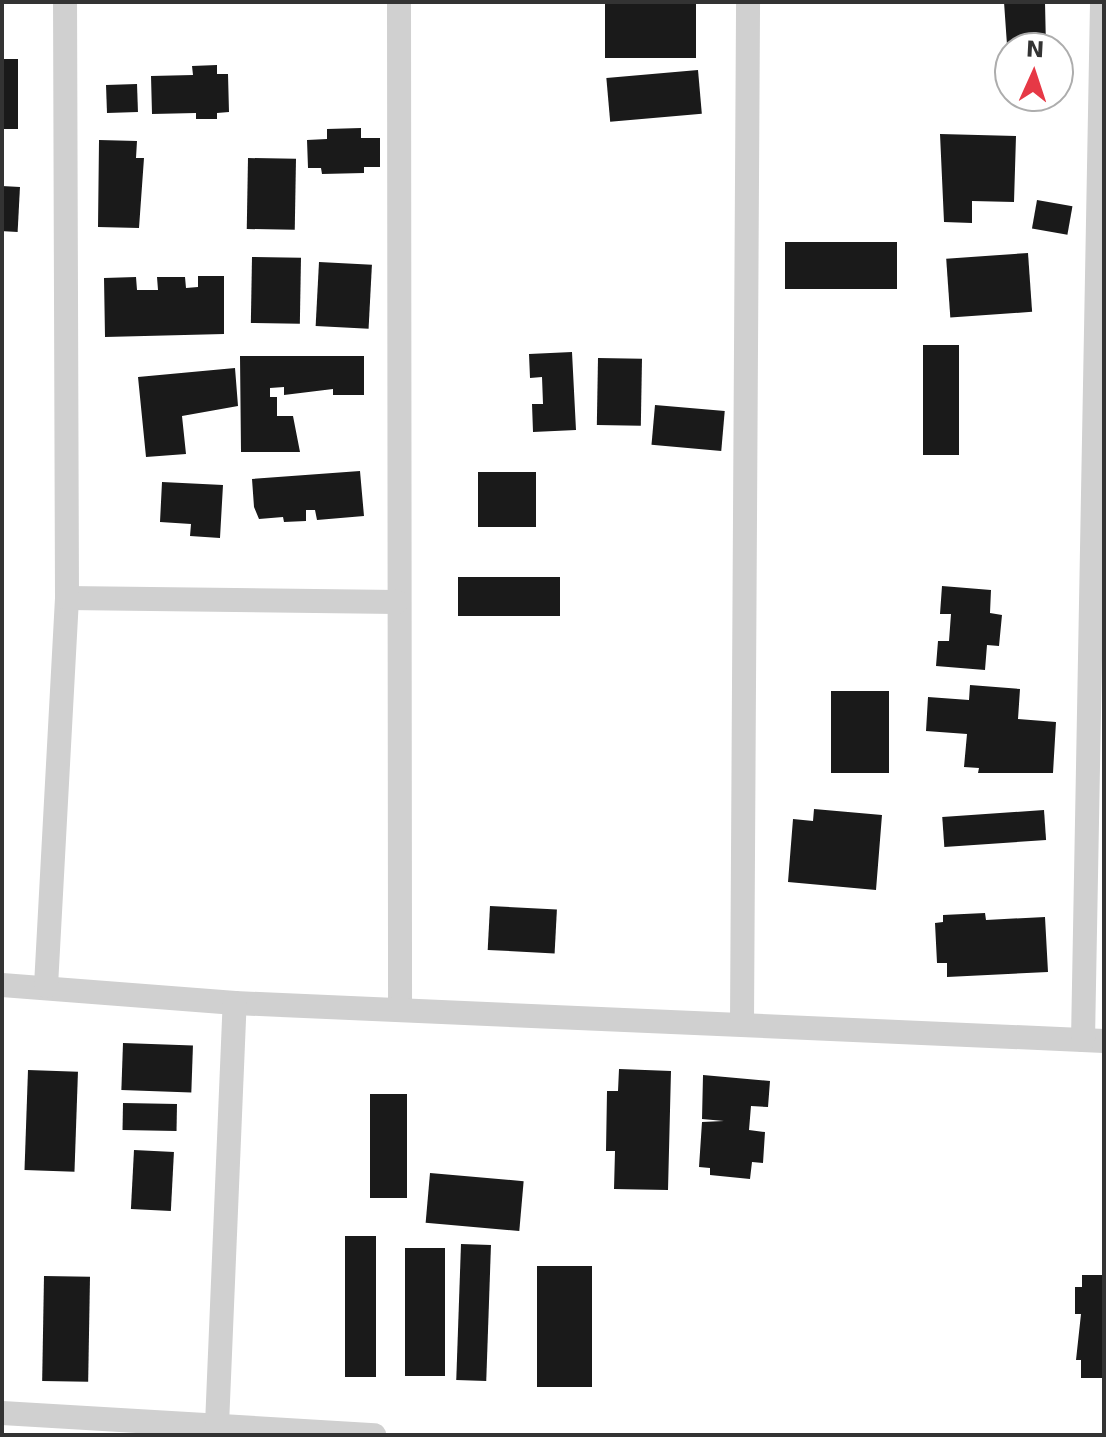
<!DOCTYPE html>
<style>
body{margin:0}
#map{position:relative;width:1106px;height:1437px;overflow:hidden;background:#fff;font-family:"DejaVu Sans",sans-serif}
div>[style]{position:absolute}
.building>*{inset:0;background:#1a1a1a;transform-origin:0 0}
.minor>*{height:24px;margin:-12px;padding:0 12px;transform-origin:12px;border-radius:12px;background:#d0d0d0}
span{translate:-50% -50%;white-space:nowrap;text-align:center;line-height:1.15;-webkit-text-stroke:8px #fff;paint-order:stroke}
.frame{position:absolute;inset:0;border:4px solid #333;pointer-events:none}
.north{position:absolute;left:994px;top:32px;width:80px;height:80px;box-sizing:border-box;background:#fff;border:2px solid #adadad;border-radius:50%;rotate:3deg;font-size:22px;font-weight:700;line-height:32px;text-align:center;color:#333}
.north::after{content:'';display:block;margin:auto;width:28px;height:36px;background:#e63946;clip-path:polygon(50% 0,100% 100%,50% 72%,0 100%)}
</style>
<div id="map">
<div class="building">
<i style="left:605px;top:2px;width:91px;height:56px"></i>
<i style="clip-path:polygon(1004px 2px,1045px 2px,1046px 48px,1010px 48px,1010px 88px)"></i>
<i style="left:2px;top:59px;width:16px;height:70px"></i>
<i style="clip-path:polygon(217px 65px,217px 74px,228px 74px,229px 112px,217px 113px,217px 119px,196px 119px,196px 113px,152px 114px,151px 76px,193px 75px,192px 66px)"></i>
<i style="left:698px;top:70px;width:44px;height:92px;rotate:85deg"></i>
<i style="left:137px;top:84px;width:28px;height:31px;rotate:88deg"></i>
<i style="clip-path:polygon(361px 128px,361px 138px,380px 138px,380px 167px,364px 167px,364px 173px,322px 174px,321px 168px,308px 168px,307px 140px,327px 139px,327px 129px)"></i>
<i style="clip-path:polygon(940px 134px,1016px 136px,1014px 202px,972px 201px,972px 223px,944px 222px)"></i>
<i style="clip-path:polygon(99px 140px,137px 141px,136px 158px,144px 158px,139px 228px,98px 227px)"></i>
<i style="left:248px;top:158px;width:48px;height:71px;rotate:1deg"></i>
<i style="left:2px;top:186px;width:18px;height:45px;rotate:3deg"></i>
<i style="left:1037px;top:200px;width:36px;height:29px;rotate:10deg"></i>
<i style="left:785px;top:242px;width:112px;height:47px"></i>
<i style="left:1028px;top:253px;width:59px;height:82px;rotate:86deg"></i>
<i style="left:252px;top:257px;width:49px;height:66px;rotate:1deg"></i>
<i style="left:319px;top:262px;width:53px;height:64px;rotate:3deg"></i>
<i style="clip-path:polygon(198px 276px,224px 276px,224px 334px,105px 337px,104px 278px,136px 277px,137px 290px,158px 290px,157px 277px,185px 277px,186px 288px,198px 287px)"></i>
<i style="left:923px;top:345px;width:36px;height:110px"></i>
<i style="clip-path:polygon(572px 352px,576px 430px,533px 432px,532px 404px,543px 404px,542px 377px,530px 378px,529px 354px)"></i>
<i style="clip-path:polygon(240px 356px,364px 356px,364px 395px,333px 395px,333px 389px,284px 395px,284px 387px,270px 388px,270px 397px,277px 397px,277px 416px,293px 416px,300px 452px,241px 452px)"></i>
<i style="left:598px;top:358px;width:44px;height:67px;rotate:1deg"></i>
<i style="clip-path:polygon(235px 368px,238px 406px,182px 416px,186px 454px,146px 457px,138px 377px)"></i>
<i style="left:655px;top:405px;width:70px;height:40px;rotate:5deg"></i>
<i style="clip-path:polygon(360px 471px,364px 516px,317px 520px,315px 510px,306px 510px,306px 521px,284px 522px,283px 517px,259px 519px,254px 507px,252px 479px)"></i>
<i style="left:478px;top:472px;width:58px;height:55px"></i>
<i style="clip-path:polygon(162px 482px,223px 485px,220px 538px,190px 536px,191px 524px,160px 522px)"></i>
<i style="left:560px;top:577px;width:39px;height:102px;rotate:90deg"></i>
<i style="clip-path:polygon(942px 586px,991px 590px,990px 613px,1002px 615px,999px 646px,987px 645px,985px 670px,936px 666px,938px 641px,949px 641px,951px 614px,940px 614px)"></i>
<i style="clip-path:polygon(970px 685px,1020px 689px,1018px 719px,1056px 722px,1053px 773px,978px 773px,979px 768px,964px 767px,967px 734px,926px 731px,928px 697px,969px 700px)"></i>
<i style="left:831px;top:691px;width:58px;height:82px"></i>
<i style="clip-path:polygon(814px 809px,882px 815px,876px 890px,788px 882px,793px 819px,813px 821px)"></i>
<i style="left:1044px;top:810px;width:30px;height:102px;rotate:86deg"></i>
<i style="left:490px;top:906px;width:67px;height:44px;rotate:3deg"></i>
<i style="clip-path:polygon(985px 913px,986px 920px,1045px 917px,1048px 972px,947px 977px,947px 963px,937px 963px,935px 923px,943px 922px,943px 915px)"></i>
<i style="left:123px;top:1043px;width:70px;height:47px;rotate:2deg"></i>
<i style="clip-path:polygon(619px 1069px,671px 1071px,668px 1190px,614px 1189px,615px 1151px,606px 1151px,607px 1091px,618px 1091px)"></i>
<i style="left:28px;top:1070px;width:50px;height:100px;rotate:2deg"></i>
<i style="clip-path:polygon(703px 1075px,770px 1081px,768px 1107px,751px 1106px,749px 1130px,765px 1132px,763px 1163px,752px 1162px,750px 1179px,710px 1175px,710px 1168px,699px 1167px,702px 1122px,724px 1121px,702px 1119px)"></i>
<i style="left:370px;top:1094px;width:37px;height:104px"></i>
<i style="left:123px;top:1103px;width:54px;height:27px;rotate:1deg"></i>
<i style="left:134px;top:1150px;width:40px;height:59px;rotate:3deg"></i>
<i style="left:430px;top:1173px;width:94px;height:50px;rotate:5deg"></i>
<i style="left:345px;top:1236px;width:31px;height:141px"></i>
<i style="left:461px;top:1244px;width:30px;height:136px;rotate:2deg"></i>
<i style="left:405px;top:1248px;width:40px;height:128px"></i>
<i style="left:537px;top:1266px;width:55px;height:121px"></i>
<i style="clip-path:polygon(1082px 1275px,1104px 1275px,1104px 1378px,1081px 1378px,1081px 1360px,1076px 1360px,1081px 1314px,1075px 1314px,1075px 1287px,1082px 1287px)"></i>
<i style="left:44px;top:1276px;width:46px;height:105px;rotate:1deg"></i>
</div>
<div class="minor">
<i style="left:399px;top:2px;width:1004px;rotate:89.94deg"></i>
<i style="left:67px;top:598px;width:330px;rotate:0.7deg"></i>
<i style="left:2px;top:985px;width:234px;rotate:4.4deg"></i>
<i style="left:235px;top:1003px;width:870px;rotate:2.5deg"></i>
<i style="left:46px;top:986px;width:389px;rotate:-86.9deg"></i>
<i style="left:67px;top:598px;width:596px;rotate:-90.19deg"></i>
<i style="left:742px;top:1023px;width:1021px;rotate:-89.66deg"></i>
<i style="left:1083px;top:1040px;width:1038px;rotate:-88.95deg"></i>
<i style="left:2px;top:1413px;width:373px;rotate:3.4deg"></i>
<i style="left:217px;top:1425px;width:422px;rotate:-87.6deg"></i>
</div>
<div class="frame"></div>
<div class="north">N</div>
</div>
